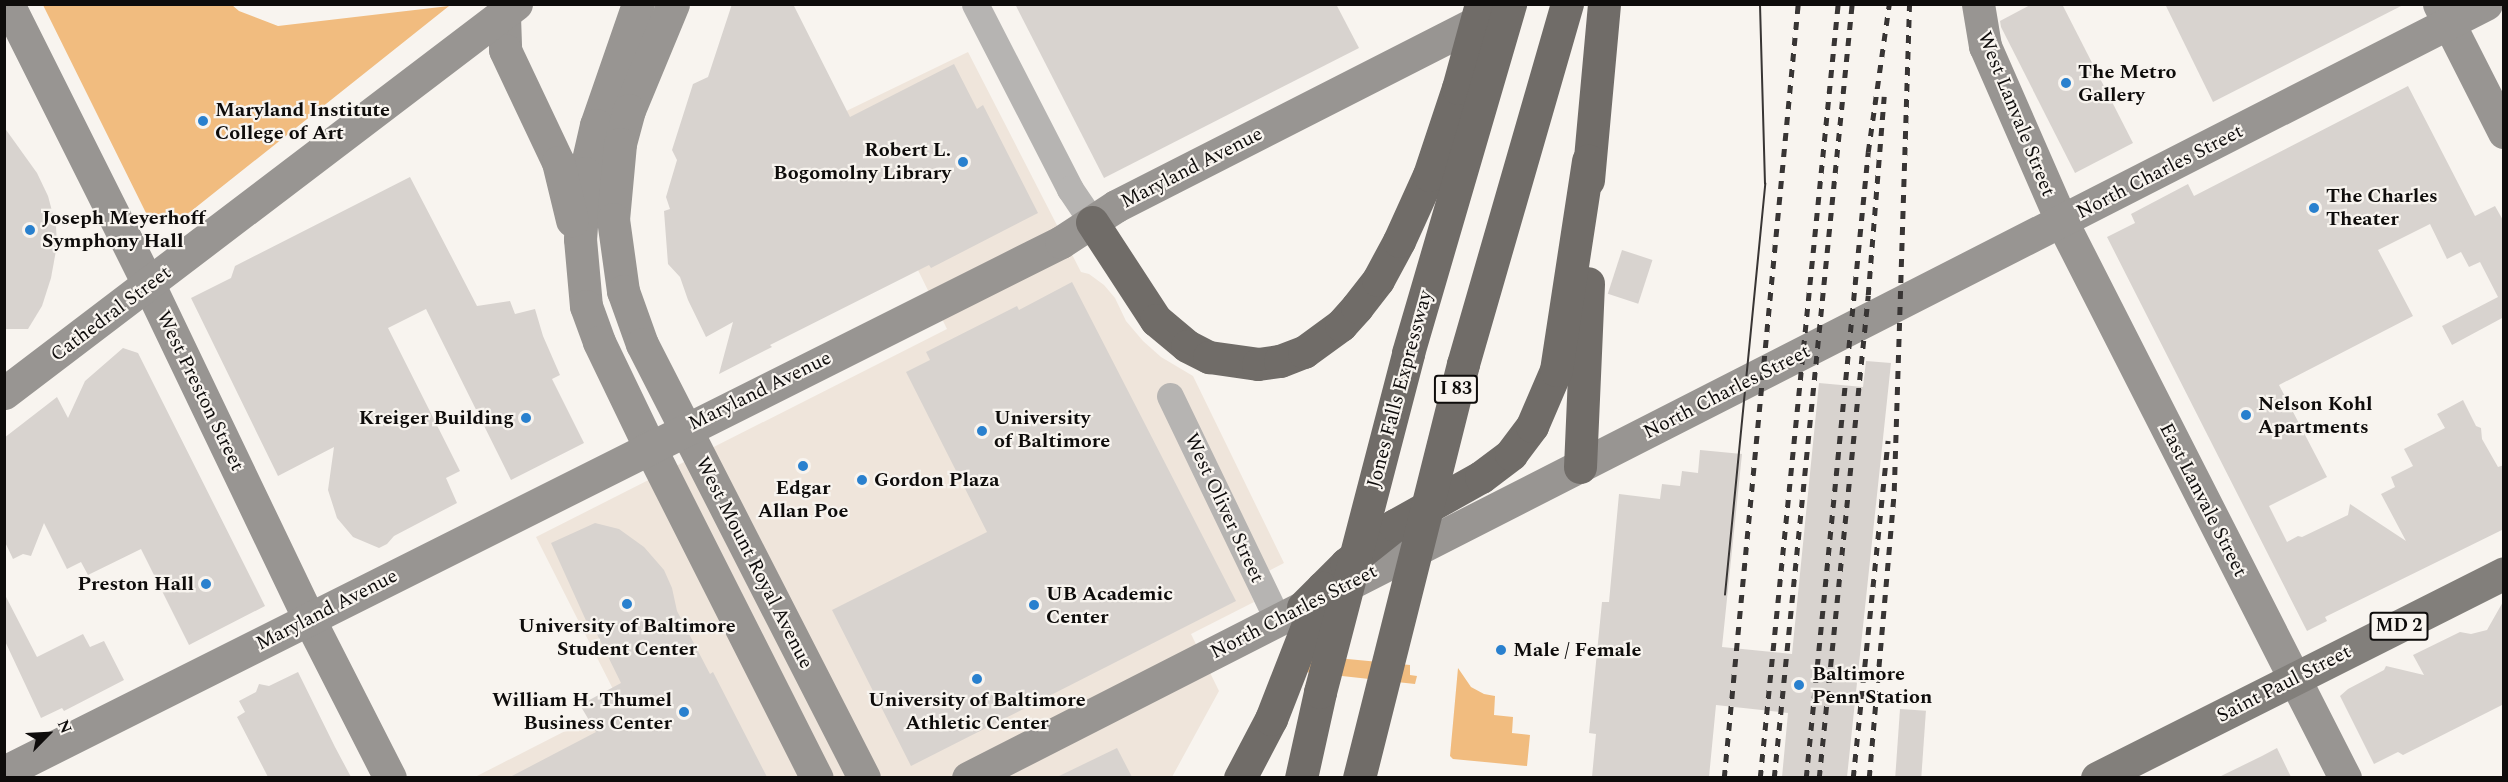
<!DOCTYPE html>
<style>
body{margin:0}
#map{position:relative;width:2508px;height:782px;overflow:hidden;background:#f8f4ef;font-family:Spectral,serif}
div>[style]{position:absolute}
.built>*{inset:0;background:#efe5db}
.green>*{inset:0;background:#f1bc7f}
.building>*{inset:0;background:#d8d3cf;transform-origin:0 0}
.street>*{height:27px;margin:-13.5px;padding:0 13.5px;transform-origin:13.5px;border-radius:13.5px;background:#b6b4b2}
.secondary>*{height:33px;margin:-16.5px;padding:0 16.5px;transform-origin:16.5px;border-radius:16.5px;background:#989592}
.primary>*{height:33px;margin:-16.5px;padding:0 16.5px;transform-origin:16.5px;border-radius:16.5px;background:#827f7b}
.highway>*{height:33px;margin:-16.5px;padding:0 16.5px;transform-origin:16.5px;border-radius:16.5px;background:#706c68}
.tram>*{height:1.5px;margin:-0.75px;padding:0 0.75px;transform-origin:0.75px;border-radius:0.75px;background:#383534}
.rail>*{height:4.5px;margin-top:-2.25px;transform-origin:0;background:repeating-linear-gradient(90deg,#383534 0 8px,transparent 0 16px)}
.dots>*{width:16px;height:16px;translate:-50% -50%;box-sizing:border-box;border:3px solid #f8f4ef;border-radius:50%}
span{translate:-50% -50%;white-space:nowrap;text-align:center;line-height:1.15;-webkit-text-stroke:4.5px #f8f4ef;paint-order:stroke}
.shield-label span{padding:2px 4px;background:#f8f4ef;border:2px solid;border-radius:4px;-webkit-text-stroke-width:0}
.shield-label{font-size:18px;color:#0e0c0b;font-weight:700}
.poi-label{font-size:20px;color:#0e0c0b;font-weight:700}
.left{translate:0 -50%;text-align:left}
.right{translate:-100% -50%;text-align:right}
.street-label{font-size:20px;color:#0e0c0b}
.frame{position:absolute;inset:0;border:6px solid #0e0c0b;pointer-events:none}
.north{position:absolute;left:18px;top:704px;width:60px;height:60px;-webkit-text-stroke:4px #f8f4ef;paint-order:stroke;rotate:66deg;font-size:16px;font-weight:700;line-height:24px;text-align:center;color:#0e0c0b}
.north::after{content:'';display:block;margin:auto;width:21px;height:27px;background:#0e0c0b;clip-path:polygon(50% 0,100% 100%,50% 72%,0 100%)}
</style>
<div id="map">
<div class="built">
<i style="clip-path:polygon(968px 52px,1081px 272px,1089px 274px,1104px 285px,1115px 298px,1126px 321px,1143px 341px,1161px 357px,1193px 376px,1284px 563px,1246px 583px,1254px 602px,1191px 634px,1219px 691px,1172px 777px,473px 778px,620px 703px,536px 537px,947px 329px,884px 201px,834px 117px)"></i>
</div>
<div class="green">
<i style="clip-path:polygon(43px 5px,232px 5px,239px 11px,278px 26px,449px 6px,180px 220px,148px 217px)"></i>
<i style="clip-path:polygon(1306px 655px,1410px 665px,1410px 675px,1417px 676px,1415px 684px,1278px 669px)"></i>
<i style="clip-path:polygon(1458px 668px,1471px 687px,1484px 694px,1495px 696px,1494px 715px,1513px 717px,1512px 733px,1530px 735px,1527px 766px,1453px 759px,1450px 756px)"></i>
</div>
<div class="building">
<i style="clip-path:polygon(732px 4px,793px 4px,850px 117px,954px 64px,977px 109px,983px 105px,1038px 213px,931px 268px,929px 265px,770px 345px,772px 347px,719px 374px,733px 322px,706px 337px,688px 300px,680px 277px,668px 264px,664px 211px,670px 209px,666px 197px,677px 160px,672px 150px,693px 84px,708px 77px)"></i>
<i style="clip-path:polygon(1015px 4px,1336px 4px,1359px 48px,1104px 178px)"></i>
<i style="clip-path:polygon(2032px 4px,2062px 4px,2133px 143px,2075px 173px,2001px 27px,2000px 21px)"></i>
<i style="clip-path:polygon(2165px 4px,2405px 4px,2213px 102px)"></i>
<i style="clip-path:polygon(2408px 86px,2475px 216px,2495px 206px,2504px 222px,2504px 317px,2452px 345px,2442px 326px,2498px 297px,2480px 262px,2469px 267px,2461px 252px,2447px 259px,2430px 224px,2378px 250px,2413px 316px,2279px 385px,2327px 477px,2269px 506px,2287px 542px,2298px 536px,2302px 537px,2348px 515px,2350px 504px,2406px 541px,2381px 494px,2395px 487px,2391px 477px,2413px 466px,2404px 449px,2445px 428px,2437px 414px,2463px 400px,2476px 426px,2481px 428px,2482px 439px,2498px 467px,2504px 465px,2504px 529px,2325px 617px,2327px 621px,2307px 631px,2107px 237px,2135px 223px,2131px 214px,2188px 184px,2194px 196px)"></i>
<i style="clip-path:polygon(4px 127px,37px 173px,48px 196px,56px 226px,57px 245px,51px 278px,42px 306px,28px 329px,4px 329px)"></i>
<i style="clip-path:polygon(410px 177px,477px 306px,510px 301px,515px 314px,535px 309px,543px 336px,560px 375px,552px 379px,584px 443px,511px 480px,426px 309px,388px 328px,460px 471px,446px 478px,457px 503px,394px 536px,387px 544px,379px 548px,353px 537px,337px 518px,328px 490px,334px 447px,278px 476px,191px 298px,231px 278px,235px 266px)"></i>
<i style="left:1622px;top:250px;width:32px;height:46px;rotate:18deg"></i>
<i style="clip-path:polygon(1072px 282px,1236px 601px,911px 766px,832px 610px,987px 532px,906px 372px,930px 360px,926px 352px,1017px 306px,1019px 310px)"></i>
<i style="clip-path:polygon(123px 348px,138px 353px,265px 606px,189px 645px,141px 549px,88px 575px,81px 562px,67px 569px,44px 523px,31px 556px,23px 554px,13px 559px,4px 540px,4px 438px,57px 397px,68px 418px,85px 381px)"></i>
<i style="clip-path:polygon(1866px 361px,1891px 363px,1847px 777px,1782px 777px,1788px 713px,1716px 705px,1709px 777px,1592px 777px,1596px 734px,1589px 733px,1602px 602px,1609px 602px,1619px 494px,1660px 499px,1662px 484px,1680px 486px,1682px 471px,1698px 473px,1700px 450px,1742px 454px,1722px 647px,1792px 654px,1819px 383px,1863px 387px)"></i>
<i style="clip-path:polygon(595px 523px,619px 529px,644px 547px,664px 570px,672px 588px,677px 611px,710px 674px,713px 672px,767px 777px,510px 777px,596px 732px,580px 705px,621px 683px,592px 624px,588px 625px,551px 543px)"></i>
<i style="clip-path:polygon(4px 593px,37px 657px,83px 634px,90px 647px,104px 641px,124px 680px,64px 711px,62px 708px,41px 718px,4px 639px)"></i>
<i style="clip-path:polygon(2504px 600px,2504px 704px,2403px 755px,2398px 752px,2374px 764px,2340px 696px,2348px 689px,2384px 670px,2386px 666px,2424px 675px,2413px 655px,2460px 632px,2471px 634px,2487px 630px)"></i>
<i style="clip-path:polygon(298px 672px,335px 747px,351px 777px,268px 777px,237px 717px,245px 712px,239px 701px,256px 692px,259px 684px,269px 686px)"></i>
<i style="left:1900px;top:709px;width:26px;height:68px;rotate:4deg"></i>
<i style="clip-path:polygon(1117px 748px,1132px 777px,1057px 777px)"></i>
<i style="clip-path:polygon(2277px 748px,2291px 777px,2219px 777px,2262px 756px)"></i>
</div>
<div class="street">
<i style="left:975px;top:4px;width:208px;rotate:62.8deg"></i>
<i style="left:1070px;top:189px;width:40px;rotate:56deg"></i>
<i style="left:1170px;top:396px;width:249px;rotate:64.3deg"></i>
</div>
<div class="secondary">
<i style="left:8px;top:4px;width:314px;rotate:63.4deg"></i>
<i style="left:149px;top:285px;width:370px;rotate:64.4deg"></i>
<i style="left:309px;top:619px;width:178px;rotate:63deg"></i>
<i style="left:638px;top:4px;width:128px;rotate:109.1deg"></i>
<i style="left:596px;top:125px;width:49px;rotate:102.9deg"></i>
<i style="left:585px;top:173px;width:66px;rotate:94.3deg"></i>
<i style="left:580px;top:239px;width:67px;rotate:84.9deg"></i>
<i style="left:586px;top:306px;width:38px;rotate:70deg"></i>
<i style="left:599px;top:342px;width:115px;rotate:64.3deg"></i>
<i style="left:649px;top:446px;width:372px;rotate:63.2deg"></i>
<i style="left:673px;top:4px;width:115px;rotate:112.5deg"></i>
<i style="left:629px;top:110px;width:35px;rotate:105deg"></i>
<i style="left:620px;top:144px;width:75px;rotate:95.3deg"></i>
<i style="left:613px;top:219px;width:73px;rotate:82.1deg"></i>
<i style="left:623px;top:291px;width:56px;rotate:70.3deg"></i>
<i style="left:642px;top:344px;width:487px;rotate:62.9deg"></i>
<i style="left:1978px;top:4px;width:43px;rotate:80.5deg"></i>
<i style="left:1985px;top:46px;width:192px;rotate:66.4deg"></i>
<i style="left:2062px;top:222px;width:624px;rotate:63.02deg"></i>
<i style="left:2439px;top:4px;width:144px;rotate:63.1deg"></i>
<i style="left:504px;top:16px;width:34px;rotate:88deg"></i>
<i style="left:505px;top:50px;width:124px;rotate:64.7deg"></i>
<i style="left:558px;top:162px;width:60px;rotate:76.4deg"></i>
<i style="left:4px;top:393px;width:643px;rotate:-37.23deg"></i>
<i style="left:4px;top:772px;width:1182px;rotate:-26.63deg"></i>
<i style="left:1061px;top:242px;width:66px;rotate:-33.2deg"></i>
<i style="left:1116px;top:206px;width:425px;rotate:-27deg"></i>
<i style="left:968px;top:778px;width:1704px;rotate:-27.02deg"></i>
</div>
<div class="primary">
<i style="left:2097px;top:778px;width:456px;rotate:-26.7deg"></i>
</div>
<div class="highway">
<i style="left:1588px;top:180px;width:177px;rotate:-84.8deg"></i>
<i style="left:1092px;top:222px;width:117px;rotate:56.9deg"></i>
<i style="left:1156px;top:320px;width:40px;rotate:40deg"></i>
<i style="left:1187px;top:346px;width:25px;rotate:27deg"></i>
<i style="left:1209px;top:357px;width:49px;rotate:8.1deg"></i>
<i style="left:1258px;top:364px;width:22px;rotate:-8deg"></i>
<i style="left:1280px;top:361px;width:26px;rotate:-21deg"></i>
<i style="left:1304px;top:352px;width:46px;rotate:-36.1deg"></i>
<i style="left:1341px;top:325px;width:24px;rotate:-48deg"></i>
<i style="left:1357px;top:307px;width:34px;rotate:-52deg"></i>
<i style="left:1378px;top:280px;width:44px;rotate:-61.7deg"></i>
<i style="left:1399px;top:241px;width:72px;rotate:-65.6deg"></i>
<i style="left:1429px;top:175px;width:92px;rotate:-71.6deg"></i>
<i style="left:1458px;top:88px;width:87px;rotate:-74.7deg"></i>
<i style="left:1580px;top:467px;width:184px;rotate:-87.5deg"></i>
<i style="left:1303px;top:607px;width:61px;rotate:-45deg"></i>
<i style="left:1346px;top:564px;width:63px;rotate:-38.5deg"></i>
<i style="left:1395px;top:525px;width:98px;rotate:-29.2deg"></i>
<i style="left:1481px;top:477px;width:38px;rotate:-37deg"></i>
<i style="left:1511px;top:454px;width:35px;rotate:-53deg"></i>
<i style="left:1532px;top:426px;width:61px;rotate:-66.8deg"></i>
<i style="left:1556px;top:370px;width:212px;rotate:-81.3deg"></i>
<i style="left:1240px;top:778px;width:67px;rotate:-62.3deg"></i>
<i style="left:1271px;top:719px;width:141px;rotate:-68.7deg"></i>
<i style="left:1301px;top:778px;width:88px;rotate:-77.5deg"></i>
<i style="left:1320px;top:692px;width:350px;rotate:-75.4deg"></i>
<i style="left:1408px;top:353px;width:364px;rotate:-73.7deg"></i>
<i style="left:1359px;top:778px;width:427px;rotate:-75.9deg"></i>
<i style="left:1463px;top:364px;width:375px;rotate:-73.9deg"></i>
</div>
<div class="tram">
<i style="left:1725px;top:595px;width:413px;rotate:-84.4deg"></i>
<i style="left:1765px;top:184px;width:180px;rotate:-91.6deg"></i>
</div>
<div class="rail">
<i style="left:1724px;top:778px;width:778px;rotate:-84.54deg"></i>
<i style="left:1760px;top:778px;width:778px;rotate:-84.25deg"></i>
<i style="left:1774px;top:778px;width:778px;rotate:-84.25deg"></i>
<i style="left:1806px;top:778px;width:629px;rotate:-84.34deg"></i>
<i style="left:1868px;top:152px;width:149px;rotate:-81.9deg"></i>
<i style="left:1819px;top:778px;width:485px;rotate:-84.2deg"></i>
<i style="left:1868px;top:295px;width:199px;rotate:-85.4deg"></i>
<i style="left:1853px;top:778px;width:339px;rotate:-84.1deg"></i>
<i style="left:1869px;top:778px;width:288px;rotate:-85deg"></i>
<i style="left:1894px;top:491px;width:487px;rotate:-88.2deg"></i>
</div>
<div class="dots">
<i style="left:2066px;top:83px;background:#2980ce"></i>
<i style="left:203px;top:121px;background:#2980ce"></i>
<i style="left:963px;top:162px;background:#2980ce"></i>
<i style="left:2314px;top:208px;background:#2980ce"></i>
<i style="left:30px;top:230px;background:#2980ce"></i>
<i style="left:2246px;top:415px;background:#2980ce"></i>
<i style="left:526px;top:418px;background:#2980ce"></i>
<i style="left:982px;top:431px;background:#2980ce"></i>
<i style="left:803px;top:466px;background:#2980ce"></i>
<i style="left:862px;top:480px;background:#2980ce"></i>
<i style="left:206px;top:584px;background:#2980ce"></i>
<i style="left:627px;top:604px;background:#2980ce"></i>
<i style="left:1034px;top:605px;background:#2980ce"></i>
<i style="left:1501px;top:650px;background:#2980ce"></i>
<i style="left:977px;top:679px;background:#2980ce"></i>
<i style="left:1799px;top:685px;background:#2980ce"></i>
<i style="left:684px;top:712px;background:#2980ce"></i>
</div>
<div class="shield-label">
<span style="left:1456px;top:389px">I 83</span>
<span style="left:2399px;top:626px">MD 2</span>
</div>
<div class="poi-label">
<span class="left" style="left:2078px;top:84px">The Metro<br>Gallery</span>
<span class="left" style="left:215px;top:122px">Maryland Institute<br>College of Art</span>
<span class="right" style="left:951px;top:162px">Robert L.<br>Bogomolny Library</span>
<span class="left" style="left:2326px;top:208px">The Charles<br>Theater</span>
<span class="left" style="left:42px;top:230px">Joseph Meyerhoff<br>Symphony Hall</span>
<span class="left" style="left:2258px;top:416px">Nelson Kohl<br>Apartments</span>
<span class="right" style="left:514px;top:418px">Kreiger Building</span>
<span class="left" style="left:994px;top:430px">University<br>of Baltimore</span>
<span class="left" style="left:874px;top:480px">Gordon Plaza</span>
<span style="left:803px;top:500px">Edgar<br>Allan Poe</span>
<span class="right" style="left:194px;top:584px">Preston Hall</span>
<span class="left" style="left:1046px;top:606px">UB Academic<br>Center</span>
<span style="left:627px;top:638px">University of Baltimore<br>Student Center</span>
<span class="left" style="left:1513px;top:650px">Male / Female</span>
<span class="left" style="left:1812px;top:686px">Baltimore<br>Penn Station</span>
<span class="right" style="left:672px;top:712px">William H. Thumel<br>Business Center</span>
<span style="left:977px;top:712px">University of Baltimore<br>Athletic Center</span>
</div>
<div class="street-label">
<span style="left:2016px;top:114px;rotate:68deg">West Lanvale Street</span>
<span style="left:1192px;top:168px;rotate:-27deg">Maryland Avenue</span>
<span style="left:2160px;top:172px;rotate:-27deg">North Charles Street</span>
<span style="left:111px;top:314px;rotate:-37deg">Cathedral Street</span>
<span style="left:1400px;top:389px;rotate:-75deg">Jones Falls Expressway</span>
<span style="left:200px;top:391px;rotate:64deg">West Preston Street</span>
<span style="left:760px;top:391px;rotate:-26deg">Maryland Avenue</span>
<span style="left:1727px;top:392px;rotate:-27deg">North Charles Street</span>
<span style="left:2203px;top:500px;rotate:63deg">East Lanvale Street</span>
<span style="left:1224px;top:508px;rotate:65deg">West Oliver Street</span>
<span style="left:754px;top:563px;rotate:63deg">West Mount Royal Avenue</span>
<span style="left:327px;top:610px;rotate:-27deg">Maryland Avenue</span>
<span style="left:1294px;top:612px;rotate:-27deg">North Charles Street</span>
<span style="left:2284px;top:684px;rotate:-27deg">Saint Paul Street</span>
</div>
<div class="frame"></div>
<div class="north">N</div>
</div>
